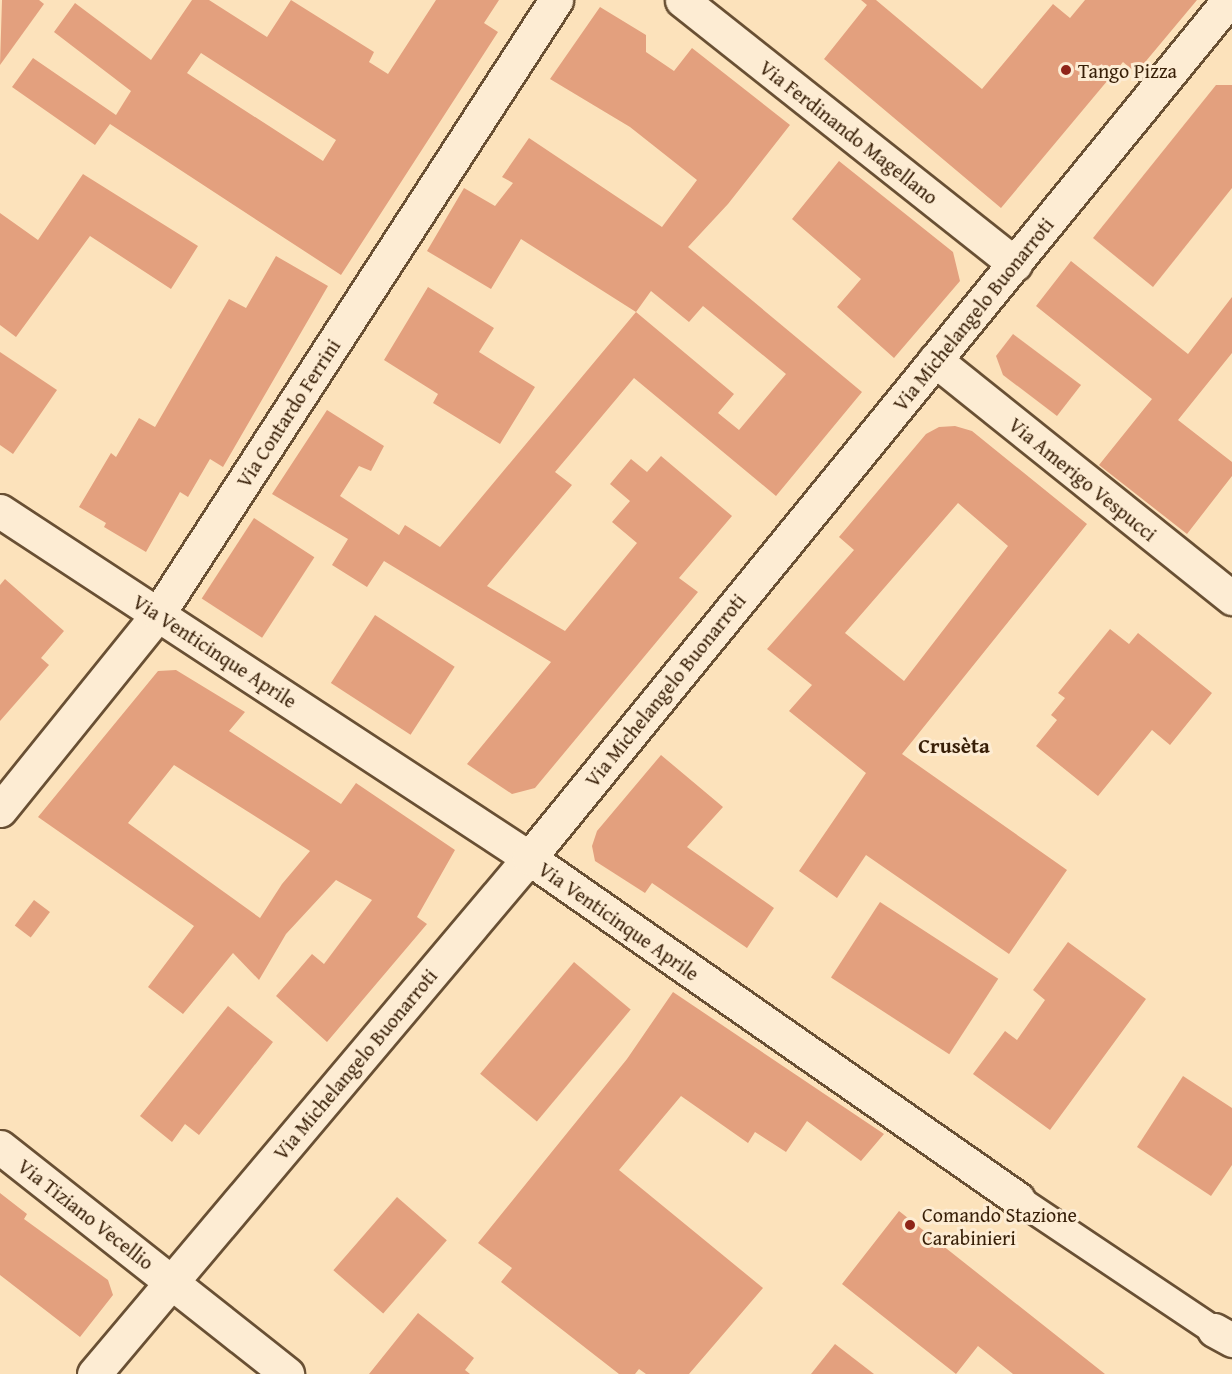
<!DOCTYPE html>
<meta charset="utf-8">
<style>
body{margin:0}
#map{position:relative;width:1232px;height:1374px;overflow:hidden;background:#fce2bb;font-family:"Gentium Book Plus",serif}
div>[style]{position:absolute}
.building>*{inset:0;background:#e3a07e;transform-origin:0 0}
.roads{filter:drop-shadow(2px 0 #695034) drop-shadow(-2px 0 #695034) drop-shadow(0 2px #695034) drop-shadow(0 -2px #695034)}
.pedestrian>*{height:27px;margin:-13.5px;padding:0 13.5px;transform-origin:13.5px;border-radius:13.5px;background:#fdecd3}
.minor>*{height:33px;margin:-16.5px;padding:0 16.5px;transform-origin:16.5px;border-radius:16.5px;background:#fdecd3}
.tertiary>*{height:33px;margin:-16.5px;padding:0 16.5px;transform-origin:16.5px;border-radius:16.5px;background:#fdecd3}
.dots>*{width:16px;height:16px;translate:-50% -50%;box-sizing:border-box;border:3px solid #fdecd3;border-radius:50%}
span{translate:-50% -50%;white-space:nowrap;text-align:center;line-height:1.15;-webkit-text-stroke:6px #fdecd3;paint-order:stroke}
.poi-label{font-size:20px;color:#381f07}
.left{translate:0 -50%;text-align:left}
.street-label{font-size:20px;color:#381f07}
.neighbourhood-label{font-size:21px;color:#381f07;font-weight:700}
</style>
<div id="map">
<div class="building">
<i style="clip-path:polygon(2px 0,39px 0,44px 4px,0 65px)"></i>
<i style="clip-path:polygon(evenodd,192px 0,209px 0,267px 37px,291px 0,374px 52px,369px 62px,388px 74px,436px 0,499px 0,484px 23px,498px 32px,341px 275px,110px 124px,95px 145px,12px 87px,33px 58px,116px 115px,131px 91px,54px 32px,75px 3px,151px 60px,192px 0,201px 53px,336px 140px,323px 161px,187px 73px,201px 53px)"></i>
<i style="clip-path:polygon(861px 0,876px 0,982px 89px,1053px 4px,1070px 18px,1085px 0,1197px 0,1136px 73px,1123px 62px,1001px 208px,824px 59px,867px 5px)"></i>
<i style="clip-path:polygon(600px 7px,646px 35px,646px 52px,674px 71px,692px 48px,790px 125px,728px 204px,688px 247px,862px 392px,776px 496px,634px 378px,555px 472px,572px 485px,487px 586px,565px 631px,637px 543px,612px 522px,630px 501px,610px 484px,631px 459px,647px 472px,661px 456px,732px 516px,679px 578px,698px 592px,535px 788px,512px 794px,467px 764px,551px 662px,384px 561px,367px 587px,332px 565px,348px 539px,272px 494px,327px 410px,384px 446px,371px 471px,359px 466px,340px 496px,399px 535px,405px 525px,440px 547px,636px 312px,734px 394px,718px 413px,739px 430px,786px 374px,703px 306px,689px 322px,651px 291px,636px 312px,521px 239px,491px 289px,427px 251px,464px 188px,495px 206px,513px 183px,502px 177px,529px 138px,662px 227px,697px 180px,630px 127px,550px 79px)"></i>
<i style="clip-path:polygon(1216px 85px,1232px 85px,1232px 188px,1153px 287px,1093px 238px)"></i>
<i style="clip-path:polygon(839px 161px,953px 252px,960px 281px,894px 358px,837px 307px,861px 279px,792px 219px)"></i>
<i style="clip-path:polygon(83px 174px,198px 246px,171px 289px,90px 236px,16px 337px,0 325px,0 213px,38px 240px)"></i>
<i style="clip-path:polygon(276px 256px,328px 286px,223px 467px,210px 459px,188px 497px,180px 492px,146px 552px,104px 527px,106px 523px,79px 507px,111px 453px,116px 457px,139px 418px,155px 427px,229px 299px,246px 308px)"></i>
<i style="clip-path:polygon(1071px 261px,1188px 354px,1232px 297px,1232px 353px,1178px 420px,1232px 462px,1232px 476px,1187px 534px,1099px 465px,1152px 399px,1036px 306px)"></i>
<i style="clip-path:polygon(428px 287px,494px 328px,479px 352px,535px 387px,500px 444px,433px 403px,438px 394px,384px 360px)"></i>
<i style="clip-path:polygon(1013px 334px,1081px 385px,1057px 416px,1003px 375px,996px 356px)"></i>
<i style="clip-path:polygon(0 352px,57px 390px,13px 454px,0 445px)"></i>
<i style="clip-path:polygon(evenodd,955px 426px,972px 431px,1087px 524px,902px 754px,1067px 870px,1009px 954px,866px 855px,837px 898px,799px 871px,866px 773px,789px 711px,812px 685px,767px 649px,854px 550px,839px 537px,926px 434px,939px 427px,955px 426px,958px 503px,1008px 546px,904px 681px,845px 633px,958px 503px)"></i>
<i style="left:254px;top:518px;width:72px;height:96px;rotate:33deg"></i>
<i style="clip-path:polygon(5px 579px,64px 631px,41px 658px,49px 665px,0 721px,0 585px)"></i>
<i style="left:375px;top:615px;width:95px;height:81px;rotate:33deg"></i>
<i style="clip-path:polygon(1110px 629px,1129px 644px,1138px 633px,1212px 693px,1170px 745px,1152px 730px,1098px 796px,1036px 746px,1057px 720px,1051px 715px,1065px 698px,1058px 693px)"></i>
<i style="clip-path:polygon(evenodd,176px 670px,245px 712px,229px 731px,341px 804px,356px 783px,455px 850px,417px 917px,427px 924px,327px 1042px,276px 996px,312px 954px,324px 964px,372px 900px,336px 880px,286px 934px,259px 980px,233px 953px,183px 1014px,148px 987px,194px 926px,38px 817px,158px 671px,176px 670px,174px 765px,310px 851px,282px 884px,260px 918px,128px 823px,174px 765px)"></i>
<i style="clip-path:polygon(661px 755px,723px 807px,687px 847px,774px 908px,747px 948px,652px 883px,645px 893px,595px 861px,592px 846px,597px 831px)"></i>
<i style="left:34px;top:900px;width:20px;height:32px;rotate:37deg"></i>
<i style="left:880px;top:902px;width:141px;height:90px;rotate:33deg"></i>
<i style="clip-path:polygon(1068px 942px,1146px 999px,1050px 1130px,973px 1074px,1005px 1031px,1017px 1040px,1045px 1000px,1033px 990px)"></i>
<i style="left:574px;top:962px;width:74px;height:146px;rotate:40deg"></i>
<i style="clip-path:polygon(673px 992px,884px 1134px,861px 1161px,807px 1121px,786px 1152px,755px 1132px,748px 1143px,681px 1096px,619px 1170px,763px 1288px,689px 1374px,646px 1374px,639px 1369px,635px 1374px,619px 1374px,501px 1282px,512px 1268px,478px 1243px,627px 1059px)"></i>
<i style="clip-path:polygon(228px 1006px,273px 1042px,199px 1135px,185px 1124px,172px 1142px,140px 1116px)"></i>
<i style="clip-path:polygon(1183px 1076px,1232px 1108px,1232px 1165px,1211px 1196px,1137px 1147px)"></i>
<i style="clip-path:polygon(0 1193px,27px 1214px,24px 1219px,108px 1280px,113px 1295px,80px 1337px,0 1275px)"></i>
<i style="left:397px;top:1197px;width:66px;height:97px;rotate:41deg"></i>
<i style="clip-path:polygon(899px 1211px,1105px 1374px,1013px 1374px,978px 1346px,956px 1374px,842px 1284px)"></i>
<i style="clip-path:polygon(418px 1313px,474px 1358px,465px 1370px,470px 1374px,369px 1374px)"></i>
<i style="clip-path:polygon(835px 1344px,874px 1374px,811px 1374px)"></i>
</div>
<div class="roads">
<div class="pedestrian">
<i style="left:1018px;top:1199px;width:236px;rotate:33.8deg"></i>
</div>
<div class="minor">
<i style="left:682px;top:0;width:425px;rotate:38.4deg"></i>
<i style="left:935px;top:360px;width:381px;rotate:38.7deg"></i>
<i style="left:0;top:511px;width:633px;rotate:33.26deg"></i>
<i style="left:529px;top:858px;width:596px;rotate:34.89deg"></i>
<i style="left:0;top:810px;width:252px;rotate:-51.1deg"></i>
<i style="left:158px;top:614px;width:732px;rotate:-57.05deg"></i>
<i style="left:0;top:1147px;width:366px;rotate:38.3deg"></i>
<i style="left:1214px;top:1330px;width:21px;rotate:29deg"></i>
</div>
<div class="tertiary">
<i style="left:94px;top:1374px;width:675px;rotate:-49.87deg"></i>
<i style="left:529px;top:858px;width:1107px;rotate:-50.79deg"></i>
</div>
</div>
<div class="dots">
<i style="left:1066px;top:70px;background:#8f2418"></i>
<i style="left:910px;top:1225px;background:#8f2418"></i>
</div>
<div class="poi-label">
<span class="left" style="left:1078px;top:70px">Tango Pizza</span>
<span class="left" style="left:922px;top:1226px">Comando Stazione<br>Carabinieri</span>
</div>
<div class="street-label">
<span style="left:849px;top:132px;rotate:38deg">Via Ferdinando Magellano</span>
<span style="left:973px;top:314px;rotate:-51deg">Via Michelangelo Buonarroti</span>
<span style="left:288px;top:413px;rotate:-57deg">Via Contardo Ferrini</span>
<span style="left:1083px;top:479px;rotate:39deg">Via Amerigo Vespucci</span>
<span style="left:215px;top:651px;rotate:33deg">Via Venticinque Aprile</span>
<span style="left:665px;top:690px;rotate:-51deg">Via Michelangelo Buonarroti</span>
<span style="left:619px;top:921px;rotate:35deg">Via Venticinque Aprile</span>
<span style="left:355px;top:1064px;rotate:-50deg">Via Michelangelo Buonarroti</span>
<span style="left:86px;top:1214px;rotate:38deg">Via Tiziano Vecellio</span>
</div>
<div class="neighbourhood-label">
<span style="left:954px;top:746px">Crusèta</span>
</div>
</div>
